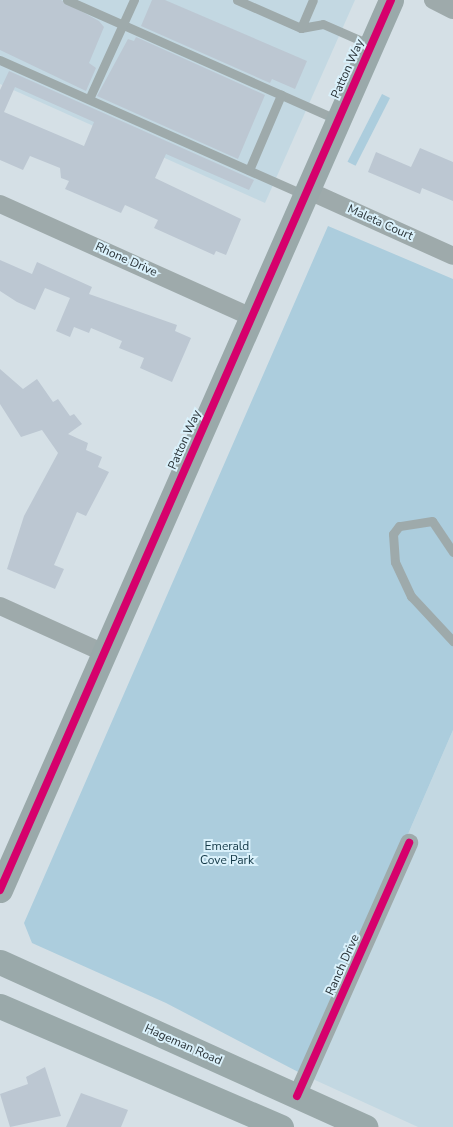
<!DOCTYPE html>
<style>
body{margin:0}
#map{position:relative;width:453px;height:1127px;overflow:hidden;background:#d5e0e6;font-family:"Nunito Sans",sans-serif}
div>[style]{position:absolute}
.built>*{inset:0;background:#c3d8e2}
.green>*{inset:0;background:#accddd;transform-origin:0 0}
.building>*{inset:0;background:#bcc7d2}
.lane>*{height:9px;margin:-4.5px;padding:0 4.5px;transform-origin:4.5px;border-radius:4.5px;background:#9eaaab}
.street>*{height:18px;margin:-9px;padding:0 9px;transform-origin:9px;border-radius:9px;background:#9eaaab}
.secondary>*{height:25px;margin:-12.5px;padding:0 12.5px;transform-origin:12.5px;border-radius:12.5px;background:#9aa9aa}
.cycleway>*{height:8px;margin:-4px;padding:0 4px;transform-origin:4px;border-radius:4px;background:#d6006c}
span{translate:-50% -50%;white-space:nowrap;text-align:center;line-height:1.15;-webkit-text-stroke:4px #daf1fb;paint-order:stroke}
.street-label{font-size:12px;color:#283135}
.park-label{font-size:12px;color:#113644}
</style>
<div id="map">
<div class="built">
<i style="clip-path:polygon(0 0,355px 0,265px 203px,0 84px)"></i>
<i style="clip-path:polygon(453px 730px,453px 1127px,418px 1127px,304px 1075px)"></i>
</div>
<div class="green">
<i style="left:382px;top:94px;width:9px;height:76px;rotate:27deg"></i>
<i style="clip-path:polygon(328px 226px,453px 279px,453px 730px,304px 1075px,166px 1003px,32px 943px,24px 923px)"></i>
</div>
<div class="building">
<i style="clip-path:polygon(0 0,61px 0,99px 21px,104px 27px,89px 63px,96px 68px,86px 91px,0 50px)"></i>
<i style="clip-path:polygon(152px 0,165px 0,307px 61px,295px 89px,272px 79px,270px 83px,141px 26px)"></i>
<i style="clip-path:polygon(136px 37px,265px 95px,238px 159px,97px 96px,128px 39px,134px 41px)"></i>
<i style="clip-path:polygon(evenodd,9px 71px,254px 180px,249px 190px,166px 154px,155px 178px,241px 219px,226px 255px,216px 251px,214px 255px,154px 228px,158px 220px,125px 205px,121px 213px,65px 189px,69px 181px,61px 178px,60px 168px,30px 156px,23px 170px,0 160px,0 90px,9px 71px,15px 87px,94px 122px,84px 146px,4px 112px,15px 87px)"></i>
<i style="clip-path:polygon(420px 148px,453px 162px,453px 201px,422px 188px,420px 194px,368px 172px,376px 152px,411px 167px)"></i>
<i style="clip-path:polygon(0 260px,32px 274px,37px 262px,92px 287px,89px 294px,177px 325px,175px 331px,191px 338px,172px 382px,140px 368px,144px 358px,119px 348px,122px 341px,91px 328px,89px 333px,74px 327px,70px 337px,56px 331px,70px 298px,45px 288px,35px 310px,17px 302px,0 291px)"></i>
<i style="clip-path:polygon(0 369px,23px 389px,37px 379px,53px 402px,58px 399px,70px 416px,74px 414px,82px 424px,68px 434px,88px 443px,86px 450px,102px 457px,98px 467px,109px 472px,86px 516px,77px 512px,54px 565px,64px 569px,55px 589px,7px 569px,24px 516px,58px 453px,42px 430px,21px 437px,0 404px)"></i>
<i style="clip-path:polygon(45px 1067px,61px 1116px,10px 1127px,0 1094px,28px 1084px,26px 1077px)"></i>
<i style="clip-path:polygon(81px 1093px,128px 1110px,121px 1127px,66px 1127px)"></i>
</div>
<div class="lane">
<i style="left:67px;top:0;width:296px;rotate:23.9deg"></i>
<i style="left:237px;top:0;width:70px;rotate:23.6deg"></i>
<i style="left:301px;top:28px;width:22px;rotate:-10deg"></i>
<i style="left:323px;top:24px;width:52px;rotate:23.6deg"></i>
<i style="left:301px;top:28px;width:30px;rotate:-67deg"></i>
<i style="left:0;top:60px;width:333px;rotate:23.9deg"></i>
<i style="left:89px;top:99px;width:109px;rotate:-65.6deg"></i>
<i style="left:249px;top:170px;width:82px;rotate:-66.9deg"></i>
<i style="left:453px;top:552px;width:37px;rotate:-124deg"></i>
<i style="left:432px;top:521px;width:33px;rotate:171deg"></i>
<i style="left:399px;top:526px;width:10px;rotate:127deg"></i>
<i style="left:393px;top:534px;width:28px;rotate:86deg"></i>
<i style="left:395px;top:562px;width:38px;rotate:65deg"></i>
<i style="left:411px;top:596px;width:62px;rotate:47deg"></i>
</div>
<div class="street">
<i style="left:433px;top:0;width:22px;rotate:27deg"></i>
<i style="left:307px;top:190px;width:160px;rotate:24.3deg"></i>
<i style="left:0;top:204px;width:275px;rotate:24.2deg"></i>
<i style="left:0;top:606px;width:114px;rotate:24.3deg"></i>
<i style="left:297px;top:1096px;width:277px;rotate:-66.1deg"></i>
</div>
<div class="secondary">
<i style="left:0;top:890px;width:972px;rotate:-66.28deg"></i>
<i style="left:0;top:962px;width:401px;rotate:24.3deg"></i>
<i style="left:0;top:1006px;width:306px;rotate:23.3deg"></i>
</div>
<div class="cycleway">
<i style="left:0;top:890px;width:972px;rotate:-66.28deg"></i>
<i style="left:297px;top:1096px;width:277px;rotate:-66.1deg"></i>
</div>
<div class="street-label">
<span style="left:348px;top:69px;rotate:-66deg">Patton Way</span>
<span style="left:380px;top:223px;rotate:24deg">Maleta Court</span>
<span style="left:126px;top:260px;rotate:24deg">Rhone Drive</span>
<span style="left:185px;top:440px;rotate:-66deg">Patton Way</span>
<span style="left:343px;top:965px;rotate:-66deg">Ranch Drive</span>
<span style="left:183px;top:1045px;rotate:24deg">Hageman Road</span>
</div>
<div class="park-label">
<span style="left:227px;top:854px">Emerald<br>Cove Park</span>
</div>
</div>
